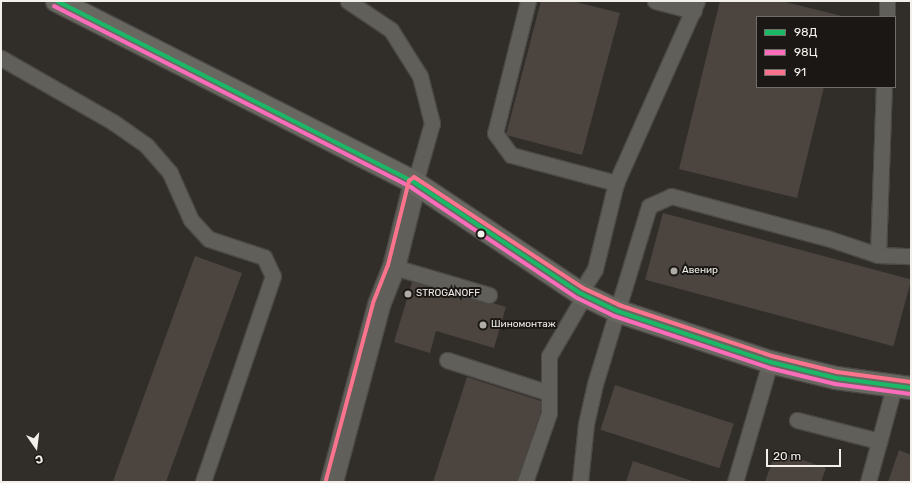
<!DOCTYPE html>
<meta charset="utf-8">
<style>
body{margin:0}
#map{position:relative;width:912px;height:483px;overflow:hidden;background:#312e2a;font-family:Rubik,sans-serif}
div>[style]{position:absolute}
.building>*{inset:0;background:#4c443f;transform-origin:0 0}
.roads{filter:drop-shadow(1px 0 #4b4946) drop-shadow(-1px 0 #4b4946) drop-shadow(0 1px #4b4946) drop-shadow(0 -1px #4b4946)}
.lane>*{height:15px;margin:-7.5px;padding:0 7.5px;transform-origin:7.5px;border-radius:7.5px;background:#605f5a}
.street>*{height:22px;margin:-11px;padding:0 11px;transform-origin:11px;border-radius:11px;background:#605f5a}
.primary>*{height:22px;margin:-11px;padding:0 11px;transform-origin:11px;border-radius:11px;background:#686861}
.bus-1>*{height:4px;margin:-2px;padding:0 2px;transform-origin:2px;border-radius:2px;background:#1ab867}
.bus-2>*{height:4px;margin:-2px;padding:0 2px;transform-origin:2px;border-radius:2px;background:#fb6dba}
.bus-3>*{height:4px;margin:-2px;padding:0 2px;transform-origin:2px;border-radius:2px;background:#fc738d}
.dots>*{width:11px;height:11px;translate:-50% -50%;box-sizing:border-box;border:2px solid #1a1714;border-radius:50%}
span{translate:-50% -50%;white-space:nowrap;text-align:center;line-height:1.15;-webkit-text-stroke:4px #1a1714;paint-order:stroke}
.poi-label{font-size:10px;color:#f3f0eb}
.left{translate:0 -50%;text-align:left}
.frame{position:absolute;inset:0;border:2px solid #f3f0eb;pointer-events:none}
.legend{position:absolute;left:756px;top:16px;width:140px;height:72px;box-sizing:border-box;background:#1a1714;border:1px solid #716e6a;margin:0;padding:5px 7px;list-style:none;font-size:12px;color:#f3f0eb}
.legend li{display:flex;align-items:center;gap:8px;height:20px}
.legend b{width:20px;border:1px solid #716e6a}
.north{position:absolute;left:16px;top:427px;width:40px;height:40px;-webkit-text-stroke:3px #1a1714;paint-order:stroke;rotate:166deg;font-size:11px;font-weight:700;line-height:16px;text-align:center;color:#f3f0eb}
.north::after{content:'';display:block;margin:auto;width:14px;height:18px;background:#f3f0eb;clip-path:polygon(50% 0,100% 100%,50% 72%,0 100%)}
.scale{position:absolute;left:766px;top:449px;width:75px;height:18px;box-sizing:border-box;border:2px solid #f3f0eb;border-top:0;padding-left:5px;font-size:12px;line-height:14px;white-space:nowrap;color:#f3f0eb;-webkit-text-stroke:3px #1a1714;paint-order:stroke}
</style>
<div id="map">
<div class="building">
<i style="clip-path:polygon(541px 1px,572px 1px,620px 13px,582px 155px,506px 135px)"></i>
<i style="clip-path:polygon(720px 1px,781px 1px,842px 16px,757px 17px,757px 87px,824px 87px,797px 198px,679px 169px)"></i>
<i style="left:663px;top:213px;width:257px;height:69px;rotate:15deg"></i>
<i style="left:195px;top:256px;width:50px;height:239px;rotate:20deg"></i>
<i style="clip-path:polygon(413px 279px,506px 307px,494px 348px,436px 331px,430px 353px,394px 342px)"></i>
<i style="clip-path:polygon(467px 377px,544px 402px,517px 482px,433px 482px)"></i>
<i style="left:615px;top:385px;width:125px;height:47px;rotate:18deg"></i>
<i style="clip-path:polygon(899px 450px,911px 455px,911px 482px,888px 482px)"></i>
<i style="clip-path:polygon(776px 451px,826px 468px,821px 482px,765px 482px)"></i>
<i style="clip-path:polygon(633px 461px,695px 482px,626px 482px)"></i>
</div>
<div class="roads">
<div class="lane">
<i style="left:348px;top:1px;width:52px;rotate:34deg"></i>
<i style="left:391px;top:30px;width:54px;rotate:57.8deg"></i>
<i style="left:420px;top:76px;width:49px;rotate:75.7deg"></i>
<i style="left:432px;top:123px;width:62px;rotate:105.8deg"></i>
<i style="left:528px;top:1px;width:136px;rotate:104deg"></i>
<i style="left:495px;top:133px;width:27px;rotate:54deg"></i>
<i style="left:511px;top:155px;width:109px;rotate:14.9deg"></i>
<i style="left:655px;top:1px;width:40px;rotate:14.4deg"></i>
<i style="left:887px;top:17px;width:16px;rotate:-90deg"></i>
<i style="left:1px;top:58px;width:129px;rotate:29.7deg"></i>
<i style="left:113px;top:122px;width:40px;rotate:34.9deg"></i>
<i style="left:146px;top:145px;width:37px;rotate:49deg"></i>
<i style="left:170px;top:173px;width:51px;rotate:65.9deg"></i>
<i style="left:191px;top:220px;width:26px;rotate:47deg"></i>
<i style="left:209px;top:239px;width:58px;rotate:18.1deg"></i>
<i style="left:264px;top:257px;width:21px;rotate:65deg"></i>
<i style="left:273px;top:276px;width:218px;rotate:108.8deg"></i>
<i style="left:878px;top:255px;width:168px;rotate:-88deg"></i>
<i style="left:394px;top:267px;width:99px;rotate:16.4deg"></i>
<i style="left:580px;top:293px;width:28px;rotate:-58deg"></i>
<i style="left:595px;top:269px;width:89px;rotate:-76.3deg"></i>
<i style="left:616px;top:183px;width:199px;rotate:-66deg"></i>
<i style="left:447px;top:360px;width:107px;rotate:17.9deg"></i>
<i style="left:549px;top:393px;width:37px;rotate:-90deg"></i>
<i style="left:549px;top:356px;width:69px;rotate:-59.7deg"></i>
<i style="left:797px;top:420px;width:85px;rotate:14.4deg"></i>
<i style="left:525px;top:482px;width:73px;rotate:-70.8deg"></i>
<i style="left:549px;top:413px;width:20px;rotate:-90deg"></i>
<i style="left:580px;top:482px;width:58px;rotate:-84.1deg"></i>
<i style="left:586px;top:424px;width:41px;rotate:-77.3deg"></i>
<i style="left:595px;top:384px;width:186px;rotate:-73.1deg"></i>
<i style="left:649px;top:206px;width:24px;rotate:-24deg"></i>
<i style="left:671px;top:196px;width:162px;rotate:15.1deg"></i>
<i style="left:827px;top:238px;width:54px;rotate:18.4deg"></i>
<i style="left:878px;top:255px;width:33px;rotate:2deg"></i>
<i style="left:735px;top:482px;width:125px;rotate:-73.7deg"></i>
<i style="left:868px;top:482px;width:98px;rotate:-74.7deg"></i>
</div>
<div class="street">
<i style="left:332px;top:482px;width:183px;rotate:-75.1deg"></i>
<i style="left:379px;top:305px;width:41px;rotate:-68.5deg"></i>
<i style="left:394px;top:267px;width:87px;rotate:-76deg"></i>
</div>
<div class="primary">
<i style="left:57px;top:1px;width:402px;rotate:26.9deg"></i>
<i style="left:415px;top:183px;width:198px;rotate:33.7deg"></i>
<i style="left:580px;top:293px;width:41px;rotate:25.9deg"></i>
<i style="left:617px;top:311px;width:161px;rotate:18.4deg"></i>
<i style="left:770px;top:362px;width:68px;rotate:13.6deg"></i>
<i style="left:836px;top:378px;width:76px;rotate:7.6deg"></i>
</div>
</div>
<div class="bus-1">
<i style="left:57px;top:1px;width:402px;rotate:26.9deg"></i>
<i style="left:415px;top:183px;width:198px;rotate:33.7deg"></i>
<i style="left:580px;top:293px;width:41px;rotate:25.9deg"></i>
<i style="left:617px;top:311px;width:161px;rotate:18.4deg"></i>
<i style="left:770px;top:362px;width:68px;rotate:13.6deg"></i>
<i style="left:836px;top:378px;width:76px;rotate:7.6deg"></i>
</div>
<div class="bus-2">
<i style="left:54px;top:6px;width:402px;rotate:26.9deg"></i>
<i style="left:412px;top:188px;width:198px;rotate:33.7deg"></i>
<i style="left:577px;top:298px;width:41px;rotate:25.9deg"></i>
<i style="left:614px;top:316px;width:163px;rotate:18.5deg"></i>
<i style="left:769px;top:368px;width:68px;rotate:13.6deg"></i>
<i style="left:835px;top:384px;width:76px;rotate:7.6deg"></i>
</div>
<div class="bus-3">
<i style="left:326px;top:480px;width:183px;rotate:-75.1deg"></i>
<i style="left:373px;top:303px;width:41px;rotate:-68.5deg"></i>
<i style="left:388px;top:265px;width:87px;rotate:-76deg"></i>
<i style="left:409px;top:181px;width:6px;rotate:-39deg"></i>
<i style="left:414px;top:177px;width:202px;rotate:33.3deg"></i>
<i style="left:583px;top:288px;width:40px;rotate:25deg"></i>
<i style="left:619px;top:305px;width:161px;rotate:18.4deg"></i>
<i style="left:772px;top:356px;width:67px;rotate:13.8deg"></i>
<i style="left:837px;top:372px;width:75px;rotate:7.7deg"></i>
</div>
<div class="dots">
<i style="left:481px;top:234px;background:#f3f0eb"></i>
<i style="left:674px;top:271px;background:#afaca7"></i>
<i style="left:408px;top:294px;background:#afaca7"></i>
<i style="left:483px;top:325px;background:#afaca7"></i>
</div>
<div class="poi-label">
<span class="left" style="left:682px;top:271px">Авенир</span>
<span class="left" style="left:416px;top:294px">STROGANOFF</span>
<span class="left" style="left:491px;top:325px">Шиномонтаж</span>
</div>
<div class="frame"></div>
<ul class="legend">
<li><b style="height:5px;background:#1ab867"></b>98Д</li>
<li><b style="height:5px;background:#fb6dba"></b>98Ц</li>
<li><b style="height:5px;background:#fc738d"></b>91</li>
</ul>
<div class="north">С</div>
<div class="scale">20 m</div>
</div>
